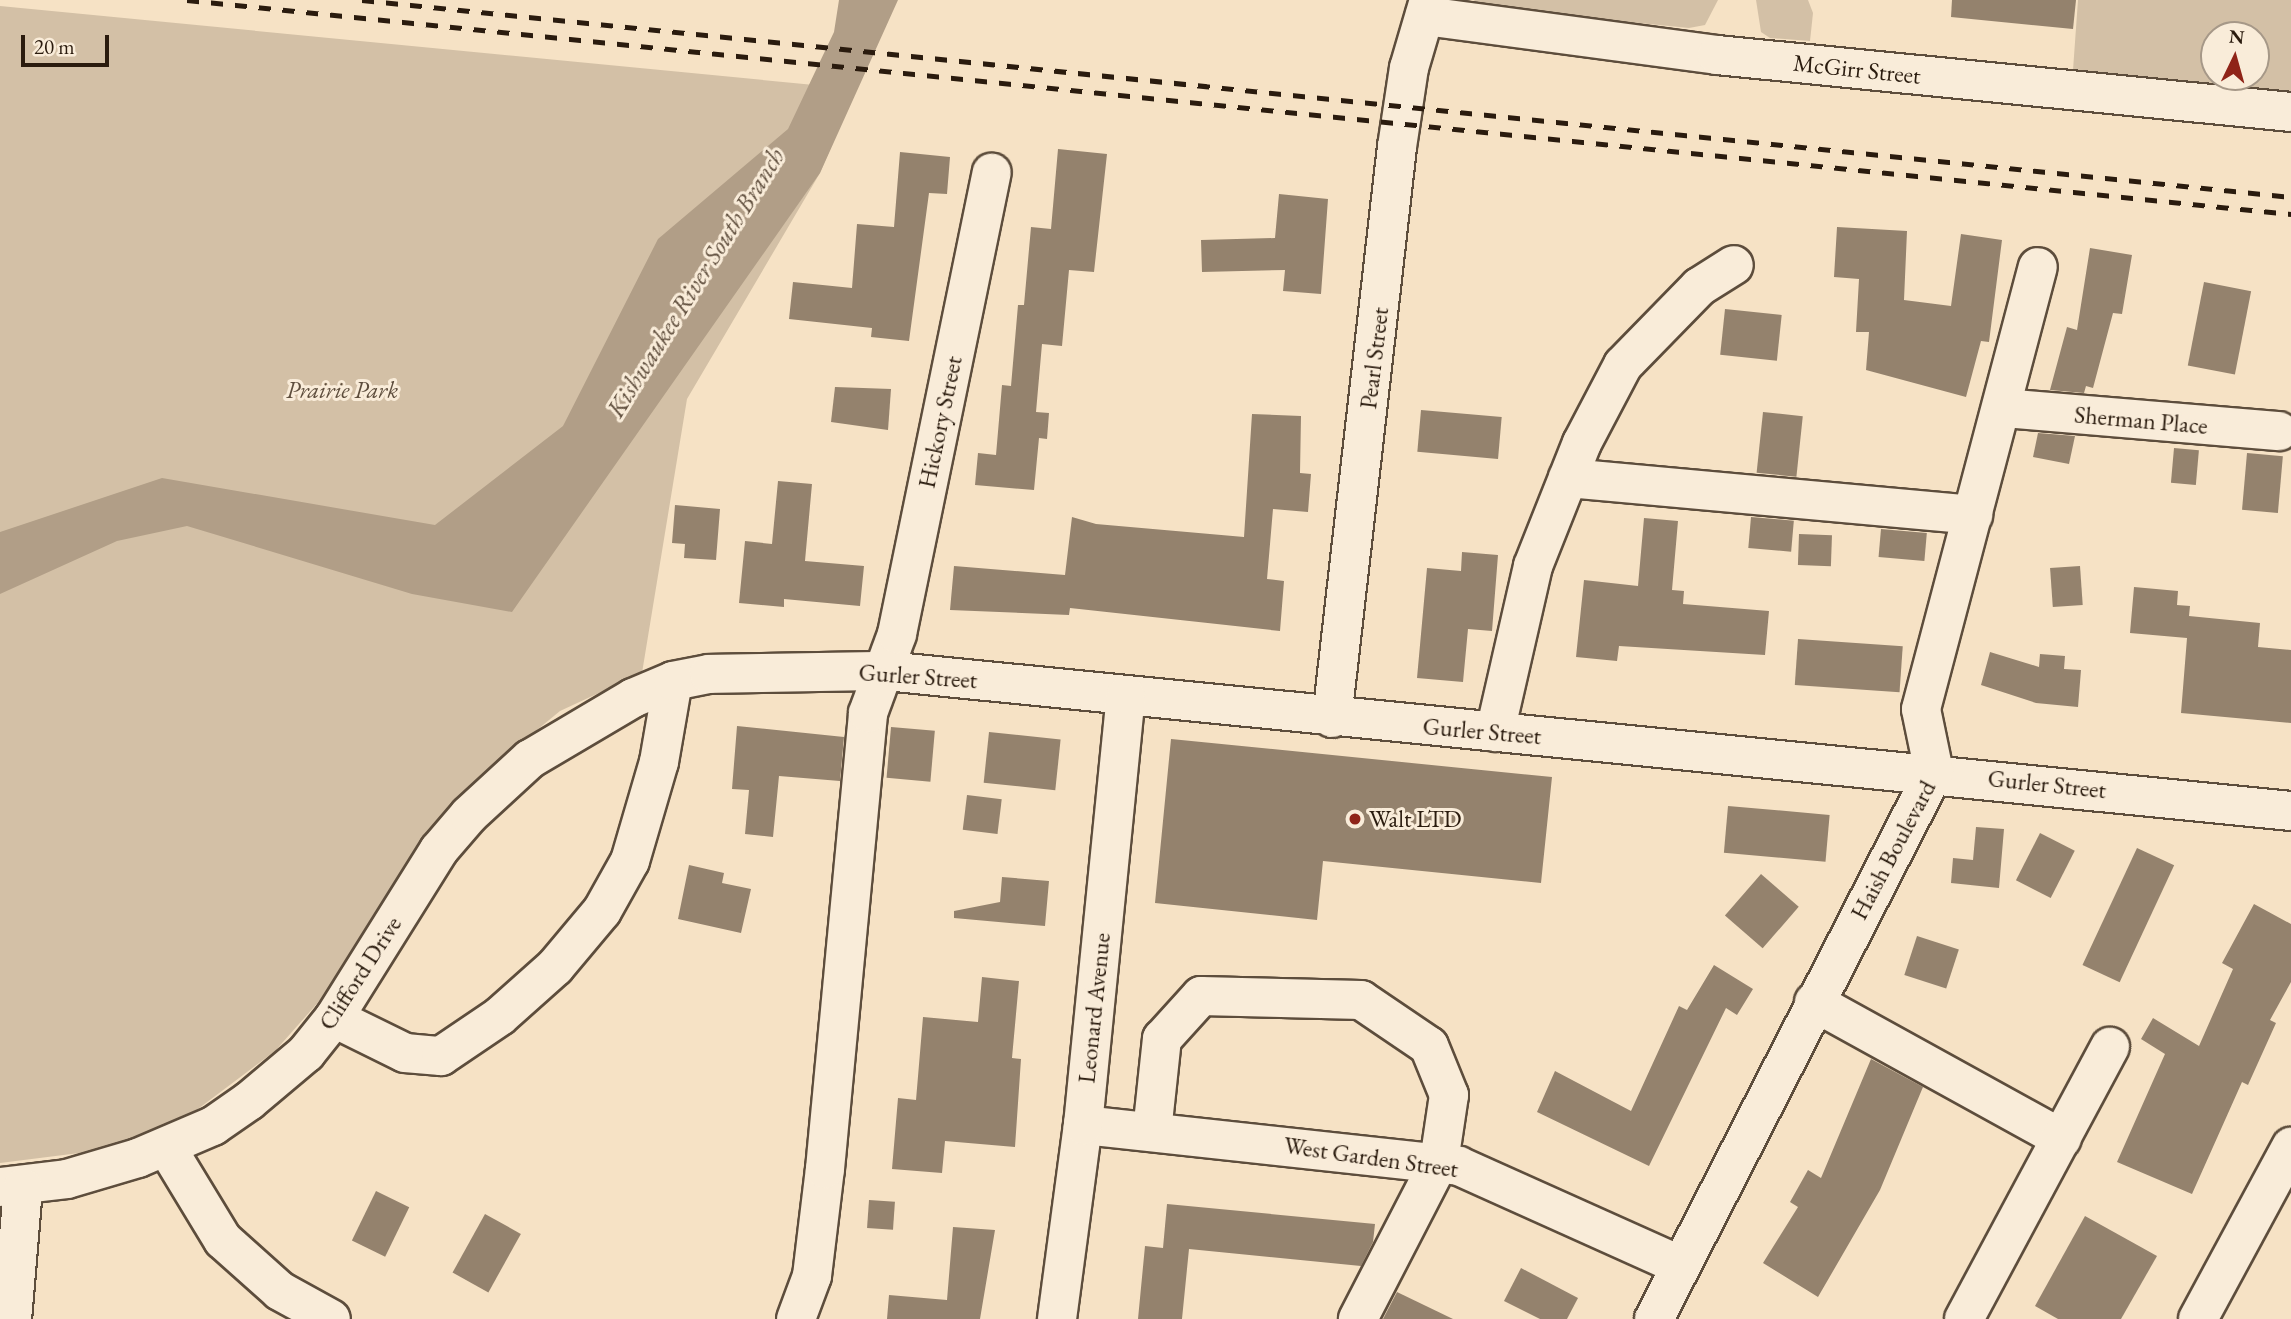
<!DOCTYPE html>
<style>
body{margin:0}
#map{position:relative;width:2291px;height:1319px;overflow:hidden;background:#f6e2c5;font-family:"EB Garamond",serif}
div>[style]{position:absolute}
.green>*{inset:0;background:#d3c0a6}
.water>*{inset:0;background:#b19e87}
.building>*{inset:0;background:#94826d;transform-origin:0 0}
.roads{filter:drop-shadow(2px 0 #5d4d3c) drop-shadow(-2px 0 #5d4d3c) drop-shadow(0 2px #5d4d3c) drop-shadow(0 -2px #5d4d3c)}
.minor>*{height:38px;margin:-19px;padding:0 19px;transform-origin:19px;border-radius:19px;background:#f9ecd9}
.rail>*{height:5px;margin-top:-2.5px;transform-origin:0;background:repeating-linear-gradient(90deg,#2a1b0e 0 12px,transparent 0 24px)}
.dots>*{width:19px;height:19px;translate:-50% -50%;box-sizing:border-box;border:4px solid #f9ecd9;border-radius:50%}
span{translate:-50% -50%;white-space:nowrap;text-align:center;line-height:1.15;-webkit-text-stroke:6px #f9ecd9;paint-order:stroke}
.street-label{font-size:24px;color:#2a1b0e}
.park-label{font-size:24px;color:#5d4d3c;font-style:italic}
.poi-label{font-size:24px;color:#2a1b0e}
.left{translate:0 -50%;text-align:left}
.water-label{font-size:26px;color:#604f3e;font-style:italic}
.north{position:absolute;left:2200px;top:21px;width:70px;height:70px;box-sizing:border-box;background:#f9ecd9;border:2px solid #a69888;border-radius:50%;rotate:5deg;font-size:19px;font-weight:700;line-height:28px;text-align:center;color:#2a1b0e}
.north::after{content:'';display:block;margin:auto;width:24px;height:32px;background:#8f2418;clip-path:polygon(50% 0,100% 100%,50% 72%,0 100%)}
.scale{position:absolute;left:21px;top:35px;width:88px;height:32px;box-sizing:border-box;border:4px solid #2a1b0e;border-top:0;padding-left:9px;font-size:21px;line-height:24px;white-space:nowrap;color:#2a1b0e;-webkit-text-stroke:5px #f9ecd9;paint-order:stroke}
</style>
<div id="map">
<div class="green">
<i style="clip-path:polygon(1473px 0,1718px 0,1705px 25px,1689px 28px,1490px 8px)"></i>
<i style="clip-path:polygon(1756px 0,1808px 0,1813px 13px,1810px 41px,1770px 38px,1761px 32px)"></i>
<i style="clip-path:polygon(evenodd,2078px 0,2291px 0,2291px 95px,2073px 70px,2078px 0,2214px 35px,2256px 35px,2256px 77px,2214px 77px,2214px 35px)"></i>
<i style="clip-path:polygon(0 6px,856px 89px,820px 173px,687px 399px,642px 673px,560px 711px,475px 781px,322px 998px,275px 1051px,182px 1121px,111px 1149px,0 1163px)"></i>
</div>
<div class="water">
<i style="clip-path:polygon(839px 0,898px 0,820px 173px,512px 612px,412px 594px,187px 526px,117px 541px,0 594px,0 532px,162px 478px,435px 525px,563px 426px,658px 239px,788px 129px,834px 32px)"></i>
</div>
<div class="building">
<i style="clip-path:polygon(1952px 0,2076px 0,2073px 29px,1951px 17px)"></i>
<i style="clip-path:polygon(1058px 149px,1107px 154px,1094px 272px,1069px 270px,1062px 346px,1042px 344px,1036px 412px,1049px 413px,1047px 439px,1039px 438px,1034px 490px,975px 485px,978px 453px,996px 455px,1002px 385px,1011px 386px,1018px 305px,1024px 305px,1031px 227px,1051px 229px)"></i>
<i style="clip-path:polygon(900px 152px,950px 157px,947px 194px,929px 193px,909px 341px,871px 337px,872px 328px,789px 319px,793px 282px,852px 288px,857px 224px,894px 227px)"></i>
<i style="clip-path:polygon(1279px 194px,1328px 199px,1321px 294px,1283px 291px,1285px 270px,1202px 272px,1201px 240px,1275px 238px)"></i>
<i style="clip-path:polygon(1837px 227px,1907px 231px,1904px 300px,1951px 306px,1961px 234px,2002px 240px,1989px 342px,1981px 341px,1966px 397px,1866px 370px,1869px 332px,1856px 332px,1859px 279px,1834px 277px)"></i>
<i style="clip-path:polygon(2090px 248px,2132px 255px,2122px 314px,2113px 313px,2093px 388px,2086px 386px,2084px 393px,2050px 390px,2067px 327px,2077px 330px)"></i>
<i style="left:2204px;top:282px;width:48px;height:85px;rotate:11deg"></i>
<i style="left:1725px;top:309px;width:57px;height:46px;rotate:6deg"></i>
<i style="clip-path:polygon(835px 387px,891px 389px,888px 430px,831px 422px)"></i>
<i style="left:1421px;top:410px;width:81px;height:42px;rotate:5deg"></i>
<i style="left:1763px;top:412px;width:40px;height:61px;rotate:6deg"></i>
<i style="clip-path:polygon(1252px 414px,1301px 416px,1300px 473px,1311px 474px,1308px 512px,1273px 509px,1267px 579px,1284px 581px,1280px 631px,1070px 608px,1069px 615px,950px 610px,954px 566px,1065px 575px,1072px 517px,1096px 524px,1244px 537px)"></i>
<i style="clip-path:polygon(2038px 433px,2075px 436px,2069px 464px,2033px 457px)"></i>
<i style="left:2174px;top:448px;width:25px;height:35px;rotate:5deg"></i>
<i style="left:2247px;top:453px;width:36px;height:57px;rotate:5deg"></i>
<i style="clip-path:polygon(778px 481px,812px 484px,805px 561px,864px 566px,860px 606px,784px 599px,784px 607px,739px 603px,745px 541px,772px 544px)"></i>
<i style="clip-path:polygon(675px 505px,720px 509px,716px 560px,684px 558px,685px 544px,672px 543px)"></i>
<i style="left:1751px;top:517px;width:43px;height:31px;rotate:5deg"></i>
<i style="clip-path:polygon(1644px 518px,1678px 521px,1672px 590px,1684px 591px,1683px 604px,1769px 611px,1765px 655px,1619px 646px,1617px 661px,1576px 657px,1584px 580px,1638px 586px)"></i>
<i style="left:1881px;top:529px;width:46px;height:28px;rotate:5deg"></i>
<i style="left:1799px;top:534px;width:33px;height:31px;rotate:2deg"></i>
<i style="clip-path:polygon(1462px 552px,1498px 555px,1492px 631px,1468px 629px,1463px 682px,1417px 678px,1427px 568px,1461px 571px)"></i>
<i style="left:2080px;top:566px;width:39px;height:30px;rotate:86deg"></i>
<i style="clip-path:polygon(2134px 587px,2178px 591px,2177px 605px,2190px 606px,2189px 616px,2260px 623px,2258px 647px,2291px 650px,2291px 723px,2181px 713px,2187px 638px,2130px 633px)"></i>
<i style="left:1798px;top:639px;width:105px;height:46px;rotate:4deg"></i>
<i style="clip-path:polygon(1990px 652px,2039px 667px,2040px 654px,2065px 656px,2064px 669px,2081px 670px,2078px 707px,2036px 703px,1981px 685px)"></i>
<i style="clip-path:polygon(737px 726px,844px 737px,840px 781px,779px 776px,773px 837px,745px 834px,749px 790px,732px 789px)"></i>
<i style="left:891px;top:727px;width:44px;height:51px;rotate:5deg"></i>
<i style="left:989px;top:732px;width:72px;height:51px;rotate:6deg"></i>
<i style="clip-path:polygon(1171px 739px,1552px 777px,1541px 883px,1323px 861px,1317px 920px,1155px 903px)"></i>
<i style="left:967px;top:795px;width:35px;height:35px;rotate:7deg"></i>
<i style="left:1728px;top:806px;width:102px;height:47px;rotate:5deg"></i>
<i style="clip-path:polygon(1976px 827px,2004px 829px,1999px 888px,1951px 883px,1953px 858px,1973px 860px)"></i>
<i style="left:2040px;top:833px;width:39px;height:53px;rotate:27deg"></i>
<i style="left:2137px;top:848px;width:41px;height:129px;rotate:25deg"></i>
<i style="clip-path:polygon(689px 865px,724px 873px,722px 883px,751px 889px,741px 933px,678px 919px)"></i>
<i style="left:1761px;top:874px;width:50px;height:55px;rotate:41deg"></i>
<i style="clip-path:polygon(1002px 877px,1049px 881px,1045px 926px,954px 918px,954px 911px,1000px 902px)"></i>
<i style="clip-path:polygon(2254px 904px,2291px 924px,2291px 982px,2270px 1020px,2276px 1023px,2248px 1085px,2242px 1082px,2192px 1194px,2117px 1162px,2165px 1054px,2141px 1039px,2153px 1018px,2199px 1046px,2233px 969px,2222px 963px)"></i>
<i style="left:1917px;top:936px;width:44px;height:41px;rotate:18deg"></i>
<i style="clip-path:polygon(1714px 965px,1753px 989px,1737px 1015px,1726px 1008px,1649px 1166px,1537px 1112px,1555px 1071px,1631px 1111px,1679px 1006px,1687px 1010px)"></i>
<i style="clip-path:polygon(982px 977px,1019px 981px,1012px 1058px,1021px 1059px,1015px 1147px,945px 1141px,942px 1173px,892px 1169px,898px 1098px,916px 1100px,923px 1017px,978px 1022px)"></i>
<i style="clip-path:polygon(1871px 1059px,1923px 1087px,1880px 1190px,1818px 1297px,1763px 1263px,1798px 1207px,1790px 1202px,1808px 1170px,1821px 1178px)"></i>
<i style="left:376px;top:1191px;width:37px;height:55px;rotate:26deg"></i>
<i style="left:869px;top:1200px;width:26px;height:28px;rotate:4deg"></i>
<i style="clip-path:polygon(1167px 1204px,1375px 1224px,1373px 1242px,1361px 1266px,1189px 1249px,1182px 1319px,1138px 1319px,1145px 1246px,1163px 1248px)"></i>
<i style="left:485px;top:1214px;width:41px;height:67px;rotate:29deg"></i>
<i style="clip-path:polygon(2085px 1216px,2157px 1256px,2121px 1319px,2058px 1319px,2035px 1306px)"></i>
<i style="clip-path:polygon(953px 1227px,995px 1230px,980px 1319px,887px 1319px,889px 1295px,947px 1300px)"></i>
<i style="clip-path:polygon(1521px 1268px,1578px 1298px,1567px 1319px,1540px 1319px,1504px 1301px)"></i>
<i style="clip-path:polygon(1397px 1292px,1453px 1319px,1383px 1319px)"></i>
</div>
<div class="roads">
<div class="minor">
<i style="left:1425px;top:16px;width:295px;rotate:7.6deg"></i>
<i style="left:1717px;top:55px;width:577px;rotate:5.67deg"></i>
<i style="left:2003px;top:408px;width:277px;rotate:4.8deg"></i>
<i style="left:1568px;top:478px;width:407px;rotate:5.2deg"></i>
<i style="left:1332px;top:718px;width:575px;rotate:-83.51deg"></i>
<i style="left:1397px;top:147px;width:80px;rotate:-81.4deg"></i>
<i style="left:1409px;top:68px;width:71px;rotate:-73.6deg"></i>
<i style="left:1495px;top:732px;width:170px;rotate:-77.1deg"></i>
<i style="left:1533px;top:566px;width:132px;rotate:-68.3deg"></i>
<i style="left:1582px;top:443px;width:88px;rotate:-62.3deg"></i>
<i style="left:1623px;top:365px;width:109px;rotate:-45.7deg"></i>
<i style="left:1699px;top:287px;width:41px;rotate:-32.2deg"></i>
<i style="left:1814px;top:1002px;width:283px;rotate:28.9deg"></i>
<i style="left:334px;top:1018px;width:79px;rotate:26.2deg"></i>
<i style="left:405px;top:1053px;width:36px;rotate:5deg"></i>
<i style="left:441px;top:1056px;width:71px;rotate:-34.1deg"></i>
<i style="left:500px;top:1016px;width:74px;rotate:-41.7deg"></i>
<i style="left:555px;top:967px;width:73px;rotate:-50deg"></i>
<i style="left:602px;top:911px;width:57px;rotate:-60.8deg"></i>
<i style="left:630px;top:861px;width:103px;rotate:-73.7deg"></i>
<i style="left:659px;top:762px;width:82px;rotate:-80.2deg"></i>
<i style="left:1083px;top:1125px;width:378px;rotate:6.2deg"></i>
<i style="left:1459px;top:1166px;width:243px;rotate:24.2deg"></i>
<i style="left:1152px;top:1132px;width:94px;rotate:-83.9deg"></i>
<i style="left:1162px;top:1039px;width:58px;rotate:-47.8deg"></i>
<i style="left:1201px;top:996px;width:160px;rotate:1.4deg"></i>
<i style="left:1361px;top:1000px;width:82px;rotate:34.1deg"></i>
<i style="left:1429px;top:1046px;width:53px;rotate:67.8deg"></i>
<i style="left:1449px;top:1095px;width:68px;rotate:98.5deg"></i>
<i style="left:1439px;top:1162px;width:177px;rotate:117.3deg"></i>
<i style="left:167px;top:1148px;width:108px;rotate:58.7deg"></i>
<i style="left:223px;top:1240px;width:76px;rotate:41.8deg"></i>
<i style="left:280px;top:1291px;width:58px;rotate:28.8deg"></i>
<i style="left:0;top:1187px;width:67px;rotate:-6.8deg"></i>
<i style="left:67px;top:1179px;width:74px;rotate:-16.5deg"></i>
<i style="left:138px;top:1158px;width:82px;rotate:-23.1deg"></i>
<i style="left:213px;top:1126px;width:44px;rotate:-34.8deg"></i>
<i style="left:249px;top:1101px;width:75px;rotate:-40.1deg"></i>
<i style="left:306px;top:1053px;width:45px;rotate:-51.3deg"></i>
<i style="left:334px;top:1018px;width:198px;rotate:-58deg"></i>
<i style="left:439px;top:850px;width:46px;rotate:-49.4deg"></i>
<i style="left:469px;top:815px;width:83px;rotate:-42.6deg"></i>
<i style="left:530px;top:759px;width:120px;rotate:-30.6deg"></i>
<i style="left:633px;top:698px;width:43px;rotate:-23deg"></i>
<i style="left:673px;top:681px;width:37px;rotate:-11deg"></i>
<i style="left:709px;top:674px;width:177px;rotate:-1deg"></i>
<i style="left:886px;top:671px;width:1412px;rotate:5.69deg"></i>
<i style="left:12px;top:1319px;width:132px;rotate:-85.2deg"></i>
<i style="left:796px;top:1319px;width:46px;rotate:-69.6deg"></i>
<i style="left:812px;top:1276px;width:108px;rotate:-83.1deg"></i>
<i style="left:825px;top:1169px;width:458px;rotate:-84.6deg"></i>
<i style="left:868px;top:713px;width:84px;rotate:-69.8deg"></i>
<i style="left:897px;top:634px;width:471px;rotate:-78.4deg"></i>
<i style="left:1057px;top:1319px;width:196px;rotate:-82.4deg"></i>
<i style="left:1083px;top:1125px;width:431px;rotate:-84.3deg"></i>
<i style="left:1654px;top:1319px;width:614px;rotate:-62.89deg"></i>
<i style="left:1934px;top:772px;width:64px;rotate:-101.7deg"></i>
<i style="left:1921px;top:709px;width:457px;rotate:-75.2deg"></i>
<i style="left:1964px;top:1319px;width:309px;rotate:-61.8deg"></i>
<i style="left:2198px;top:1319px;width:196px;rotate:-61.6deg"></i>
</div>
</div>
<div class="rail">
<i style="left:187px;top:0;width:2115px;rotate:5.81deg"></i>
<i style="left:362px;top:0;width:1939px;rotate:5.83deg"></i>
</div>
<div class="dots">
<i style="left:1355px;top:819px;background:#8f2418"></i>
</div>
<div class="street-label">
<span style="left:1857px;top:69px;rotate:6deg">McGirr Street</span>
<span style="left:1374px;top:358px;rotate:-83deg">Pearl Street</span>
<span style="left:2141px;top:420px;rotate:5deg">Sherman Place</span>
<span style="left:940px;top:422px;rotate:-78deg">Hickory Street</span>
<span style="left:918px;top:676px;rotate:4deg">Gurler Street</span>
<span style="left:1482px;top:731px;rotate:5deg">Gurler Street</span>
<span style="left:2047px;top:784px;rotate:6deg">Gurler Street</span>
<span style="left:1893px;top:850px;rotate:-62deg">Haish Boulevard</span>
<span style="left:360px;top:973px;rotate:-57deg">Clifford Drive</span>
<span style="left:1094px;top:1008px;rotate:-84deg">Leonard Avenue</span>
<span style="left:1371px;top:1157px;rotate:8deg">West Garden Street</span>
</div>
<div class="park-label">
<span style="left:342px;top:390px">Prairie Park</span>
</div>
<div class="poi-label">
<span class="left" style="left:1369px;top:819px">Walt LTD</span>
</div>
<div class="water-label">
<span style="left:696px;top:283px;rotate:-58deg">Kishwaukee River South Branch</span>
</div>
<div class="north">N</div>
<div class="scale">20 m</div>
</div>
